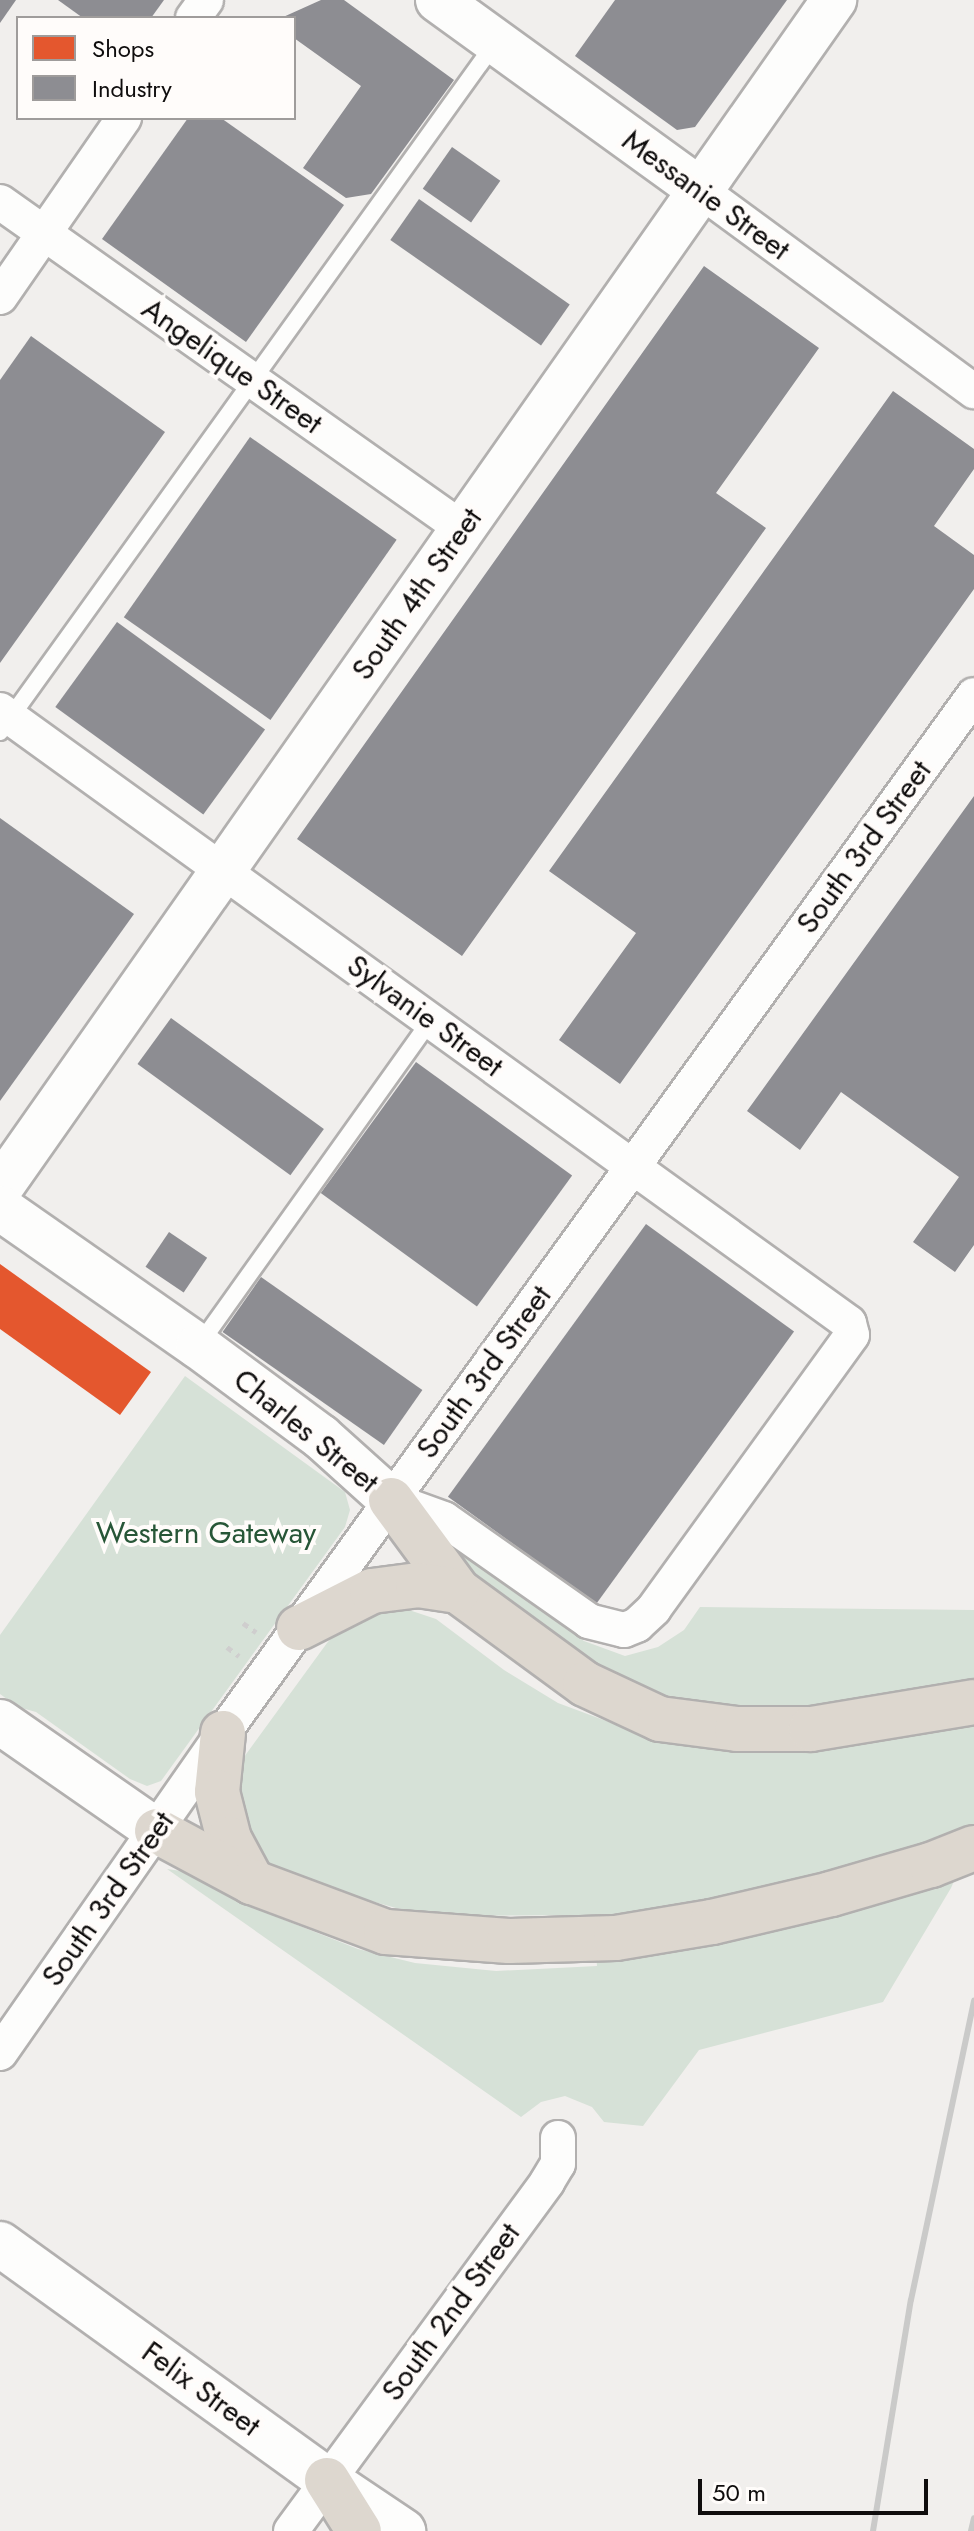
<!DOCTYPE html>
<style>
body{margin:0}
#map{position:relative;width:974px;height:2531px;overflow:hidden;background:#f1efed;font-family:Jost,sans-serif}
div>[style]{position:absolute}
.green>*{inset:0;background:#d6e1d7}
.shops>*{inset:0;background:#e4572e}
.industry>*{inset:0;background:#8d8d92;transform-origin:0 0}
.path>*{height:5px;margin-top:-2.5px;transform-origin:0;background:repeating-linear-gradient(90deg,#cfcece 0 6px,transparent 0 12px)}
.roads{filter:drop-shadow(2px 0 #b2b0af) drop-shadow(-2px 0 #b2b0af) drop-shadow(0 2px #b2b0af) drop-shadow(0 -2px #b2b0af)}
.lane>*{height:16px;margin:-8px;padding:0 8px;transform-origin:8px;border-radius:8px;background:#fdfdfc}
.street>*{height:34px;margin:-17px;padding:0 17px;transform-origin:17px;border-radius:17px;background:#fdfdfc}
.secondary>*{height:44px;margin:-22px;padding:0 22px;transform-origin:22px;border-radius:22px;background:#fdfdfc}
.highway>*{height:44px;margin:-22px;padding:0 22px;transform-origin:22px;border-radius:22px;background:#ddd7cf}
.rail>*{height:6px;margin:-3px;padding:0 3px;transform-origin:3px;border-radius:3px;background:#cacac9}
span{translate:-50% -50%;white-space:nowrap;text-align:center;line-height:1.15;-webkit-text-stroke:8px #fffcfa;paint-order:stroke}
.street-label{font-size:30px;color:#0f0d0d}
.park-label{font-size:30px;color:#275637}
.legend{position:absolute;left:16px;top:16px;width:280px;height:104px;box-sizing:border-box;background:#fffcfa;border:2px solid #9f9c9b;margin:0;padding:10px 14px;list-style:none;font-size:24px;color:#0f0d0d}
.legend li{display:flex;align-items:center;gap:16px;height:40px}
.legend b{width:40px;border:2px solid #9f9c9b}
.scale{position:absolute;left:698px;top:2479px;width:230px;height:36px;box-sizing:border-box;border:4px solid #0f0d0d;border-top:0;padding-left:10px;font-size:24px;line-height:28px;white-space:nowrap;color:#0f0d0d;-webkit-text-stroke:6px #fffcfa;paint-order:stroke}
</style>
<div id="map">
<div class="green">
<i style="clip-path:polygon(185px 1376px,345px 1492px,350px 1510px,345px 1527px,161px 1781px,147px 1786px,130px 1779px,36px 1712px,18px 1707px,0 1694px,0 1635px)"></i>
<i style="clip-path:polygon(428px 1528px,584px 1641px,625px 1656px,658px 1647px,684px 1630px,700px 1607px,974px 1610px,974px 1836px,951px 1888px,883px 2002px,699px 2050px,643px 2126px,604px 2122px,592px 2107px,565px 2096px,541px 2102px,521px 2117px,167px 1869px,188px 1872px,277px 1917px,358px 1949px,415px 1963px,496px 1971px,597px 1966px,593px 1915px,444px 1916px,396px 1908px,272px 1873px,245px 1838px,235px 1780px,244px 1757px,327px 1643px,348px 1620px,383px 1608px,409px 1610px,436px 1619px,504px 1670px,558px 1703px,617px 1725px,628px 1686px,521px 1625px)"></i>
</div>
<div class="shops">
<i style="clip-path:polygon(0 1264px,151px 1372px,120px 1415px,0 1329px)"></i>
</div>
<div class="industry">
<i style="clip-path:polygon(0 0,16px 0,0 23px)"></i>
<i style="clip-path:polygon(58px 0,164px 0,151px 18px,83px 18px)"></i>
<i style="clip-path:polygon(321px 0,344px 0,454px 80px,371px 194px,346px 198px,303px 168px,361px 86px,294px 38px,294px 18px,281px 18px)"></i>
<i style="clip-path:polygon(615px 0,787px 0,695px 127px,677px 130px,575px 56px)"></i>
<i style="clip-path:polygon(188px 118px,221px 118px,344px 205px,246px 342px,102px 239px)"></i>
<i style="left:452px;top:147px;width:59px;height:51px;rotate:35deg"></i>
<i style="left:419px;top:199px;width:184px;height:50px;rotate:35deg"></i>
<i style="clip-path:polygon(704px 266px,819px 348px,716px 493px,766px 528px,462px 956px,297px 839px)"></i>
<i style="clip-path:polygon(31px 336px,165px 432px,0 663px,0 380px)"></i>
<i style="clip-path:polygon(893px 391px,974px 449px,974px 469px,934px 526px,974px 555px,974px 589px,620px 1084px,559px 1040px,636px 933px,549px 871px)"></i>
<i style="left:250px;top:437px;width:179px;height:220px;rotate:35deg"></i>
<i style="left:117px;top:622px;width:183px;height:105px;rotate:36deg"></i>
<i style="clip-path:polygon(974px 796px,974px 1245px,955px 1272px,913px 1242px,959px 1177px,841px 1092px,800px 1150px,747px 1111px)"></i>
<i style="clip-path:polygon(0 818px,134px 914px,0 1101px)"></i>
<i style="left:171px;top:1018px;width:189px;height:57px;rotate:36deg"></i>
<i style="left:416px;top:1062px;width:193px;height:162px;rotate:36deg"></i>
<i style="left:646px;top:1224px;width:183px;height:337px;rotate:36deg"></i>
<i style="left:169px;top:1232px;width:46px;height:42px;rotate:34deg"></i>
<i style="left:261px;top:1277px;width:197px;height:67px;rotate:35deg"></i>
</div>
<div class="path">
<i style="left:243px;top:1623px;width:16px;rotate:35deg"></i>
<i style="left:227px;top:1647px;width:15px;rotate:37deg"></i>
</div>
<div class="roads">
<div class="lane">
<i style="left:0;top:732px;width:848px;rotate:-54.31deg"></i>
<i style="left:199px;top:1345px;width:399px;rotate:-54.5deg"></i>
</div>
<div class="street">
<i style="left:193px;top:18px;width:22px;rotate:-54deg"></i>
<i style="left:700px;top:190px;width:340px;rotate:36.3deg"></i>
<i style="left:0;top:202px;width:567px;rotate:35.23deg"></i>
<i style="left:0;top:297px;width:218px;rotate:-55.3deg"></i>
<i style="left:0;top:710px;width:1047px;rotate:35.83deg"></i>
<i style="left:849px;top:1323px;width:12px;rotate:76deg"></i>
<i style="left:852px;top:1335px;width:338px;rotate:125.9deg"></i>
<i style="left:654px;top:1609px;width:23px;rotate:137deg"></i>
<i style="left:637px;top:1625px;width:14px;rotate:159deg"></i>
<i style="left:624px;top:1630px;width:36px;rotate:-166deg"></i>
<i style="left:589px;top:1621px;width:177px;rotate:-144.9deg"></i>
<i style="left:444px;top:1519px;width:56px;rotate:-160.3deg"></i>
<i style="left:0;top:2053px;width:390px;rotate:-55.1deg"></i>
<i style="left:223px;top:1733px;width:1281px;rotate:-54.11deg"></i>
<i style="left:291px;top:2531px;width:433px;rotate:-53.7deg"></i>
<i style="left:547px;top:2182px;width:21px;rotate:-59deg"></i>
<i style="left:558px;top:2164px;width:26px;rotate:-90deg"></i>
</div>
<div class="secondary">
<i style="left:438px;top:0;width:324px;rotate:35.9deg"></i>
<i style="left:0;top:1188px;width:1452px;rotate:-54.93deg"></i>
<i style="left:0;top:1208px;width:241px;rotate:34.9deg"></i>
<i style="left:198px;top:1346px;width:153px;rotate:36.5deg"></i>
<i style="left:321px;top:1437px;width:94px;rotate:42deg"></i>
<i style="left:0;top:1722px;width:191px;rotate:34.8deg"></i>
<i style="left:0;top:2244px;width:403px;rotate:35.8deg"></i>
<i style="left:327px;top:2480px;width:92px;rotate:33.9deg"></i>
</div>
<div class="highway">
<i style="left:391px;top:1500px;width:113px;rotate:53.6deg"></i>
<i style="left:458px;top:1591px;width:157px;rotate:36.2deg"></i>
<i style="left:585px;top:1684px;width:83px;rotate:25deg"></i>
<i style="left:660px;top:1719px;width:78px;rotate:7.4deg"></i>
<i style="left:737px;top:1729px;width:74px"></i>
<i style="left:811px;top:1729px;width:165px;rotate:-9.4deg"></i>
<i style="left:299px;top:1628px;width:82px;rotate:-26.9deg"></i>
<i style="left:372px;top:1591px;width:46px;rotate:-7.4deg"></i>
<i style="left:418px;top:1585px;width:40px;rotate:8.5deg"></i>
<i style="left:223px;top:1733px;width:59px;rotate:95.8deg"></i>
<i style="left:217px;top:1792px;width:49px;rotate:75.7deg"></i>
<i style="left:229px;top:1839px;width:49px;rotate:61.9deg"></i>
<i style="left:157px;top:1831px;width:108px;rotate:28.2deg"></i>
<i style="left:252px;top:1882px;width:143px;rotate:20.5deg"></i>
<i style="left:386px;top:1932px;width:123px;rotate:4.2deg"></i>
<i style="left:509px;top:1941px;width:107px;rotate:-1.6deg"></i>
<i style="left:616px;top:1938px;width:97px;rotate:-9.5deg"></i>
<i style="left:712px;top:1922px;width:122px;rotate:-13.2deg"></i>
<i style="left:831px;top:1894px;width:104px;rotate:-16.2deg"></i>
<i style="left:931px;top:1865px;width:46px;rotate:-21.6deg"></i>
<i style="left:327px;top:2480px;width:60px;rotate:57.9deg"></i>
</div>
</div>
<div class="rail">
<i style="left:873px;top:2531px;width:234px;rotate:-80.7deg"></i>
<i style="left:911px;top:2300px;width:306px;rotate:-78.1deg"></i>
<i style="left:971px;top:2531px;width:13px;rotate:-77deg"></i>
</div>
<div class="street-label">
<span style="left:706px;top:195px;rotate:36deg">Messanie Street</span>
<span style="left:232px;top:366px;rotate:35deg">Angelique Street</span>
<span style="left:417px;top:594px;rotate:-55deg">South 4th Street</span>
<span style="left:864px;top:847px;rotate:-54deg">South 3rd Street</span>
<span style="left:425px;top:1016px;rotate:36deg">Sylvanie Street</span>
<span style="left:484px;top:1372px;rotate:-54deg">South 3rd Street</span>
<span style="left:306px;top:1431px;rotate:39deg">Charles Street</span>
<span style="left:108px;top:1899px;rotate:-55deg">South 3rd Street</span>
<span style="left:451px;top:2312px;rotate:-54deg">South 2nd Street</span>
<span style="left:201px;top:2389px;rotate:36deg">Felix Street</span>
</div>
<div class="park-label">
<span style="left:206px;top:1533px">Western Gateway</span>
</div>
<ul class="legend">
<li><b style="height:22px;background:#e4572e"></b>Shops</li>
<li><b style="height:22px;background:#8d8d92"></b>Industry</li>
</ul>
<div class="scale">50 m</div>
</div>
